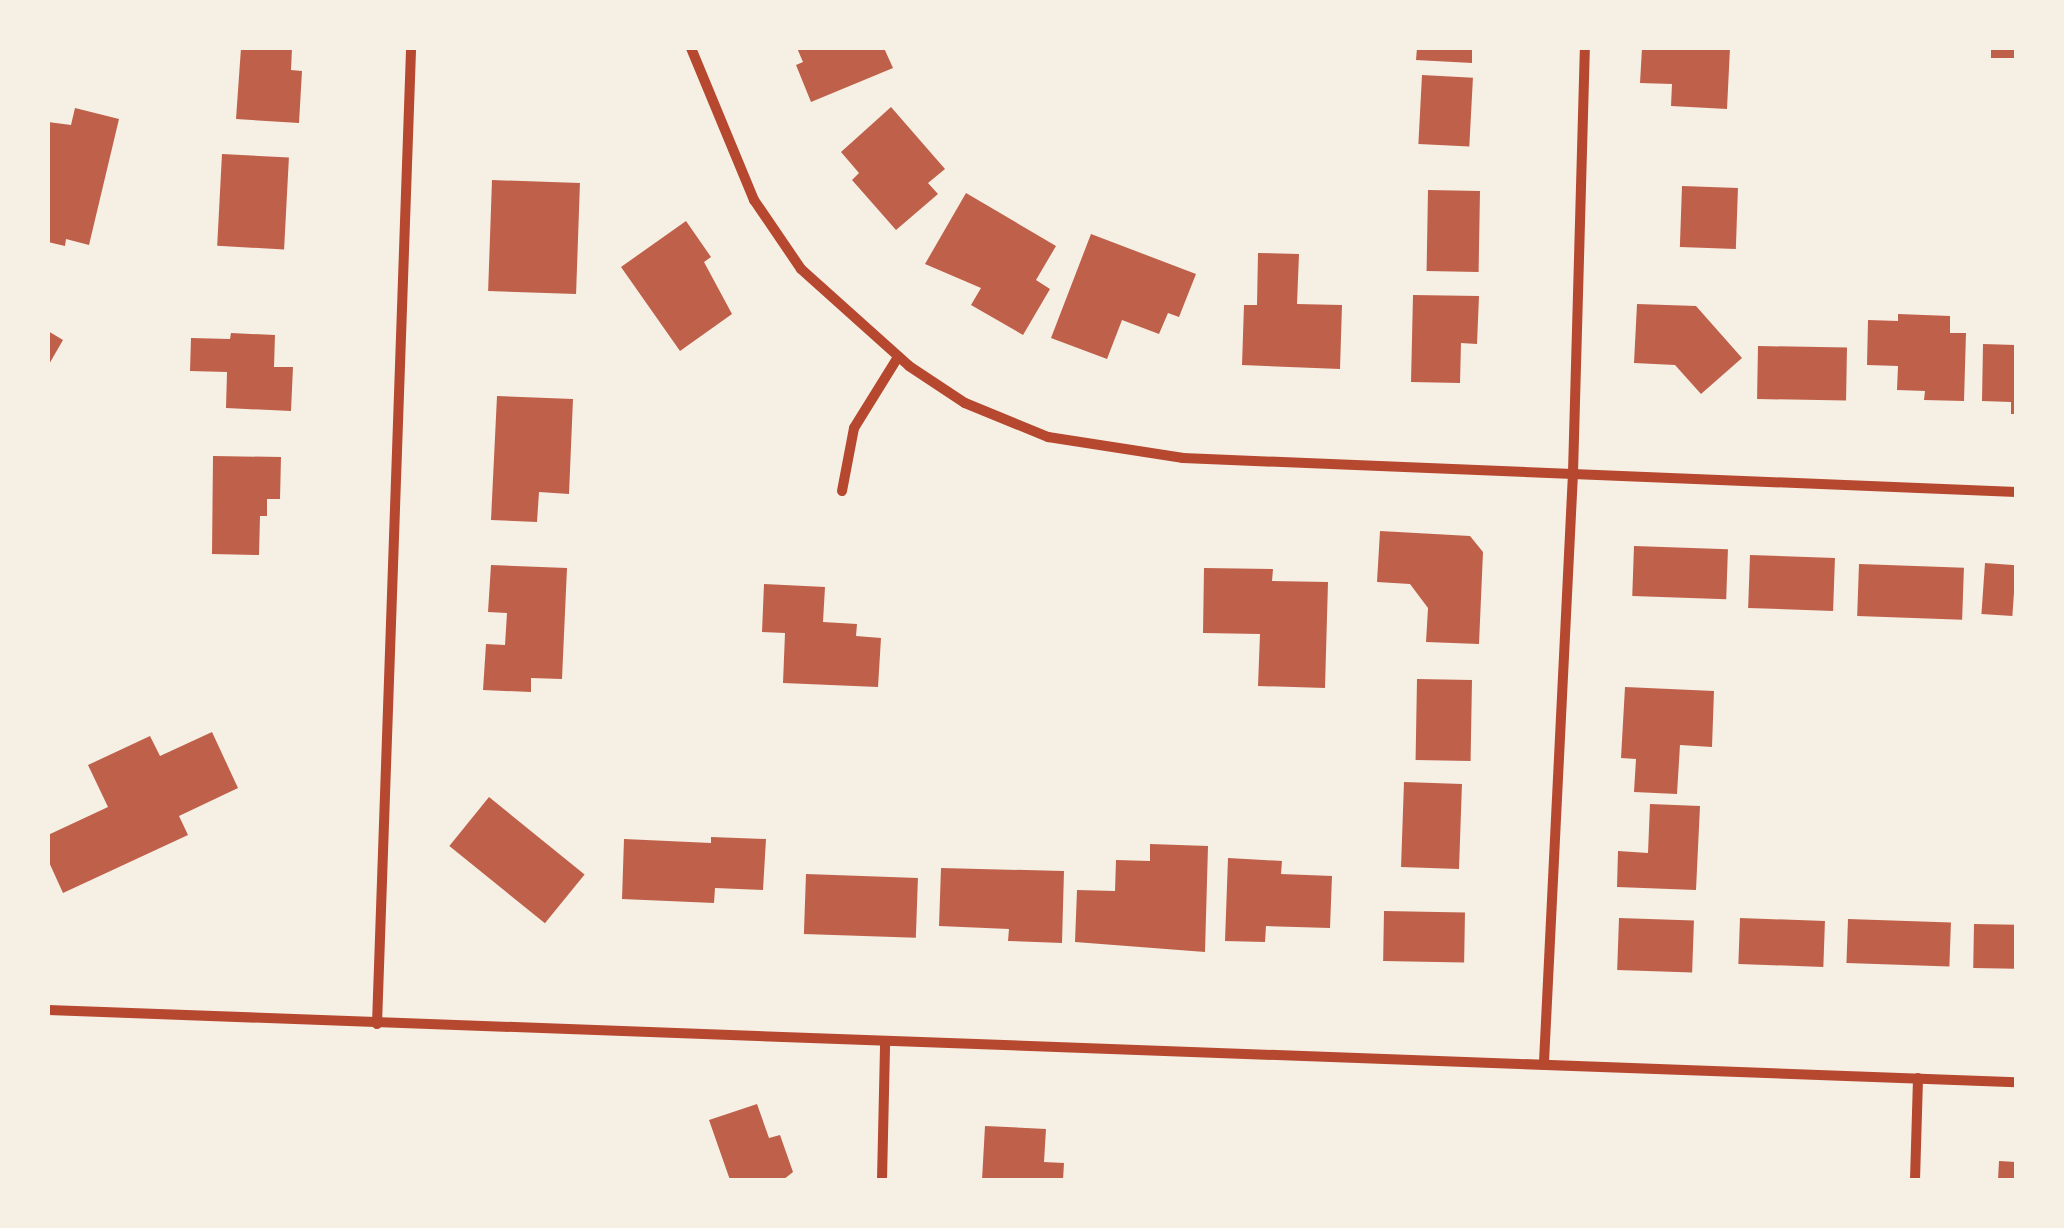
<!DOCTYPE html>
<style>
body{margin:0}
#map{position:relative;width:2064px;height:1228px;overflow:hidden;background:#f6efe4;font-family:"Nunito Sans",sans-serif}
div>[style]{position:absolute}
.building>*{inset:0;background:#bf614a;transform-origin:0 0}
.minor>*{height:10px;margin:-5px;padding:0 5px;transform-origin:5px;border-radius:5px;background:#b5482f}
span{translate:-50% -50%;white-space:nowrap;text-align:center;line-height:1.15;-webkit-text-stroke:9px #f6efe4;paint-order:stroke}
.frame{position:absolute;inset:0;border:50px solid #f6efe4;pointer-events:none}
</style>
<div id="map">
<div class="building">
<i style="clip-path:polygon(241px 48px,292px 48px,291px 70px,302px 71px,299px 123px,236px 119px)"></i>
<i style="clip-path:polygon(797px 48px,884px 48px,893px 68px,811px 102px,796px 65px,803px 62px)"></i>
<i style="clip-path:polygon(1417px 48px,1472px 48px,1472px 63px,1416px 60px)"></i>
<i style="clip-path:polygon(1642px 48px,1730px 48px,1727px 109px,1671px 106px,1672px 84px,1640px 83px)"></i>
<i style="left:1991px;top:48px;width:25px;height:10px"></i>
<i style="left:1422px;top:75px;width:51px;height:69px;rotate:3deg"></i>
<i style="clip-path:polygon(891px 107px,945px 169px,928px 183px,938px 194px,896px 230px,852px 180px,859px 173px,841px 152px)"></i>
<i style="clip-path:polygon(75px 108px,119px 119px,89px 245px,66px 239px,65px 246px,48px 242px,48px 122px,71px 125px)"></i>
<i style="left:222px;top:154px;width:67px;height:92px;rotate:3deg"></i>
<i style="left:492px;top:180px;width:88px;height:111px;rotate:2deg"></i>
<i style="left:1682px;top:186px;width:56px;height:61px;rotate:2deg"></i>
<i style="left:1428px;top:190px;width:52px;height:81px;rotate:1deg"></i>
<i style="clip-path:polygon(966px 193px,1056px 246px,1036px 280px,1050px 289px,1023px 335px,971px 305px,981px 288px,925px 264px)"></i>
<i style="clip-path:polygon(686px 221px,711px 257px,704px 262px,732px 314px,680px 351px,621px 267px)"></i>
<i style="clip-path:polygon(1091px 234px,1196px 274px,1179px 317px,1168px 313px,1159px 334px,1122px 320px,1107px 359px,1051px 338px)"></i>
<i style="clip-path:polygon(1258px 253px,1299px 254px,1297px 304px,1342px 305px,1340px 369px,1242px 365px,1244px 305px,1257px 305px)"></i>
<i style="clip-path:polygon(1413px 295px,1479px 296px,1477px 344px,1461px 343px,1460px 383px,1411px 382px)"></i>
<i style="clip-path:polygon(1637px 304px,1696px 306px,1742px 358px,1701px 394px,1675px 365px,1634px 363px)"></i>
<i style="clip-path:polygon(1898px 314px,1950px 316px,1950px 333px,1966px 333px,1964px 401px,1924px 400px,1925px 391px,1897px 390px,1898px 366px,1867px 365px,1868px 320px,1898px 321px)"></i>
<i style="clip-path:polygon(48px 331px,63px 340px,48px 366px)"></i>
<i style="clip-path:polygon(231px 333px,275px 335px,274px 367px,293px 367px,291px 411px,226px 408px,227px 372px,190px 371px,191px 338px,230px 339px)"></i>
<i style="clip-path:polygon(1983px 344px,2016px 345px,2016px 414px,2011px 414px,2011px 402px,1982px 401px)"></i>
<i style="left:1758px;top:346px;width:89px;height:53px;rotate:1deg"></i>
<i style="clip-path:polygon(497px 396px,573px 399px,569px 494px,539px 492px,537px 522px,491px 520px)"></i>
<i style="clip-path:polygon(213px 456px,281px 457px,280px 499px,267px 499px,267px 516px,260px 516px,259px 555px,212px 554px)"></i>
<i style="clip-path:polygon(1380px 531px,1470px 536px,1483px 552px,1479px 644px,1426px 642px,1428px 608px,1410px 584px,1377px 582px)"></i>
<i style="left:1634px;top:546px;width:94px;height:50px;rotate:2deg"></i>
<i style="left:1750px;top:555px;width:85px;height:53px;rotate:2deg"></i>
<i style="left:1985px;top:563px;width:31px;height:51px;rotate:4deg"></i>
<i style="left:1859px;top:564px;width:105px;height:52px;rotate:2deg"></i>
<i style="clip-path:polygon(491px 565px,567px 568px,562px 679px,531px 678px,531px 692px,483px 690px,486px 644px,505px 645px,507px 613px,488px 612px)"></i>
<i style="clip-path:polygon(1204px 568px,1273px 569px,1272px 581px,1328px 582px,1325px 688px,1258px 686px,1260px 634px,1203px 633px)"></i>
<i style="clip-path:polygon(764px 584px,825px 587px,823px 622px,857px 624px,856px 636px,881px 638px,878px 687px,783px 683px,785px 633px,762px 632px)"></i>
<i style="left:1417px;top:679px;width:55px;height:81px;rotate:1deg"></i>
<i style="clip-path:polygon(1625px 687px,1714px 691px,1712px 747px,1680px 745px,1677px 794px,1634px 792px,1636px 759px,1621px 758px)"></i>
<i style="clip-path:polygon(212px 732px,238px 788px,179px 816px,188px 835px,63px 893px,48px 860px,48px 835px,108px 807px,88px 765px,150px 736px,160px 756px)"></i>
<i style="left:1404px;top:782px;width:58px;height:85px;rotate:2deg"></i>
<i style="left:489px;top:797px;width:123px;height:63px;rotate:39deg"></i>
<i style="clip-path:polygon(1650px 804px,1700px 806px,1696px 890px,1617px 887px,1618px 851px,1648px 853px)"></i>
<i style="clip-path:polygon(711px 837px,766px 839px,763px 890px,715px 888px,714px 903px,622px 899px,624px 839px,711px 843px)"></i>
<i style="clip-path:polygon(1150px 844px,1208px 846px,1205px 952px,1075px 942px,1077px 890px,1115px 891px,1116px 860px,1150px 861px)"></i>
<i style="clip-path:polygon(1228px 858px,1282px 861px,1281px 874px,1332px 876px,1330px 928px,1266px 926px,1265px 942px,1225px 941px)"></i>
<i style="clip-path:polygon(941px 868px,1064px 871px,1062px 943px,1008px 941px,1009px 929px,939px 926px)"></i>
<i style="left:806px;top:874px;width:112px;height:60px;rotate:2deg"></i>
<i style="left:1384px;top:911px;width:81px;height:50px;rotate:1deg"></i>
<i style="left:1619px;top:918px;width:75px;height:52px;rotate:2deg"></i>
<i style="left:1740px;top:918px;width:85px;height:46px;rotate:2deg"></i>
<i style="left:1848px;top:919px;width:103px;height:44px;rotate:2deg"></i>
<i style="left:1974px;top:924px;width:42px;height:44px;rotate:1deg"></i>
<i style="clip-path:polygon(757px 1104px,769px 1138px,780px 1135px,793px 1172px,783px 1180px,730px 1180px,709px 1120px)"></i>
<i style="clip-path:polygon(985px 1126px,1046px 1129px,1044px 1162px,1064px 1163px,1063px 1180px,982px 1180px)"></i>
<i style="left:1999px;top:1161px;width:17px;height:19px;rotate:3deg"></i>
</div>
<div class="minor">
<i style="left:691px;top:48px;width:165px;rotate:67.5deg"></i>
<i style="left:754px;top:200px;width:83px;rotate:55.7deg"></i>
<i style="left:801px;top:269px;width:145px;rotate:41.9deg"></i>
<i style="left:909px;top:366px;width:67px;rotate:33.5deg"></i>
<i style="left:965px;top:403px;width:90px;rotate:22.3deg"></i>
<i style="left:1048px;top:437px;width:137px;rotate:8.8deg"></i>
<i style="left:1183px;top:458px;width:834px;rotate:2.34deg"></i>
<i style="left:842px;top:491px;width:64px;rotate:-79.2deg"></i>
<i style="left:854px;top:428px;width:84px;rotate:-58.2deg"></i>
<i style="left:48px;top:1010px;width:1969px;rotate:2.1deg"></i>
<i style="left:377px;top:1024px;width:977px;rotate:-88deg"></i>
<i style="left:1544px;top:1062px;width:590px;rotate:-87.18deg"></i>
<i style="left:1573px;top:473px;width:425px;rotate:-88.4deg"></i>
<i style="left:882px;top:1180px;width:136px;rotate:-88.7deg"></i>
<i style="left:1915px;top:1180px;width:102px;rotate:-88.3deg"></i>
</div>
<div class="frame"></div>
</div>
